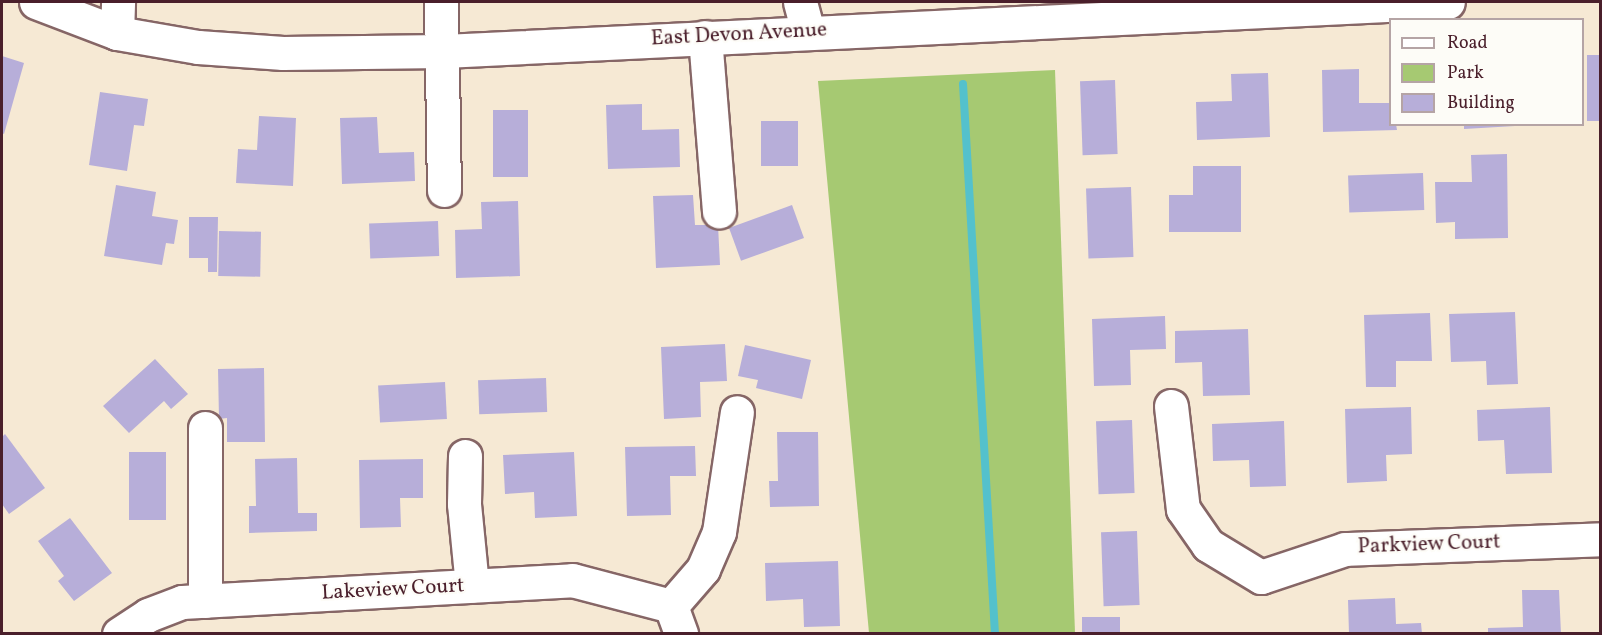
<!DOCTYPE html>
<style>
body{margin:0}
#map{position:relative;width:1602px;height:635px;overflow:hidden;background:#f6e9d4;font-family:Vollkorn,serif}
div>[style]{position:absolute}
.green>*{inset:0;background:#a6c972}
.stream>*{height:8px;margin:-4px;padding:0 4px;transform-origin:4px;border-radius:4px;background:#54c1cc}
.building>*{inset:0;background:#b7aed9;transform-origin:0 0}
.roads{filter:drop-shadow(2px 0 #866666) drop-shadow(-2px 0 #866666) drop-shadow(0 2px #866666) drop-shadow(0 -2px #866666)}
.minor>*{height:33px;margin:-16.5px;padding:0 16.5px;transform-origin:16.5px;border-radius:16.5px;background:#fff}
span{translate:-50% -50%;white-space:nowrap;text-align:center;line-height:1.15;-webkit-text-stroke:4.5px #fdfcf7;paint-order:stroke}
.street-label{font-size:21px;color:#4a1f2b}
.frame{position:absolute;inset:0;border:3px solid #4a1f2b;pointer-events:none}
.legend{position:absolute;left:1389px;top:18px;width:195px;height:108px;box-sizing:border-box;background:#fdfcf7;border:2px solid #b5a4a5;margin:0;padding:8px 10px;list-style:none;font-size:18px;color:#4a1f2b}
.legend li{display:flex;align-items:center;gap:12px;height:30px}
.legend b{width:30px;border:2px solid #b5a4a5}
</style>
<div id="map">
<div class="green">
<i style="clip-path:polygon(1055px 70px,1075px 633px,869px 633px,818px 81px)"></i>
</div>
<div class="stream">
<i style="left:963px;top:84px;width:551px;rotate:86.67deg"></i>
</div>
<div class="building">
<i style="left:1587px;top:55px;width:13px;height:66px"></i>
<i style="clip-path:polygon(2px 56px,24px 63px,4px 134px,2px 133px)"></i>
<i style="clip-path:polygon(1359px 69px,1359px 103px,1390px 103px,1390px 124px,1396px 124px,1397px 130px,1323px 132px,1322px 70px)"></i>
<i style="clip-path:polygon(1268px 73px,1270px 137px,1197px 140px,1196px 102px,1232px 101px,1231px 74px)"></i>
<i style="left:1115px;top:80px;width:74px;height:35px;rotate:88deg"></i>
<i style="clip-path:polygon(100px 92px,148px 99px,144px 126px,134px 125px,127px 171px,89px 165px)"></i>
<i style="clip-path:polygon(642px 104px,642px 130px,679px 129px,680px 167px,608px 169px,606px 105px)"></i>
<i style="left:528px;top:110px;width:67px;height:35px;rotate:90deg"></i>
<i style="clip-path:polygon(259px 116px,296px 118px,293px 186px,236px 183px,238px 149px,257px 150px)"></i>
<i style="clip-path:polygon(377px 117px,379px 153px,414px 152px,415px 181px,342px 184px,340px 118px)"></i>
<i style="left:761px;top:121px;width:37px;height:45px"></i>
<i style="clip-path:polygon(1464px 124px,1515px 124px,1515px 126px,1464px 129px)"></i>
<i style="clip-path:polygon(1507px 154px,1508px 238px,1455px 239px,1455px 222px,1436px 223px,1435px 182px,1472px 182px,1471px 155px)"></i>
<i style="clip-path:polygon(1193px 166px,1241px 166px,1241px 232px,1169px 232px,1169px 195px,1193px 195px)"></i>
<i style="left:1423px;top:173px;width:37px;height:75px;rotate:88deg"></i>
<i style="clip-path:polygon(116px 185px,156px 192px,152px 216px,178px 220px,174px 244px,166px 243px,162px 265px,104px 256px)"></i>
<i style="left:1131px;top:187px;width:70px;height:45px;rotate:88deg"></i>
<i style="clip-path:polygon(693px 195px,695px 225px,718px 225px,720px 265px,656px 268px,653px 196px)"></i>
<i style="clip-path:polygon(518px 201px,520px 276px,456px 278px,455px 230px,482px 229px,481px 202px)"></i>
<i style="left:792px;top:205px;width:35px;height:67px;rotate:70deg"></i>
<i style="clip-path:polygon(189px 217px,218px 217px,217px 272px,208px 272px,208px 258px,189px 258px)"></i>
<i style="left:438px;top:221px;width:35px;height:69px;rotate:88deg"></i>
<i style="left:219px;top:231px;width:42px;height:45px;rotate:1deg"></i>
<i style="clip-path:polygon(1515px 312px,1518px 384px,1487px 385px,1486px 361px,1451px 362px,1449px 314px)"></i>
<i style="clip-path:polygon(1430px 313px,1432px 361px,1396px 361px,1396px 387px,1366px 387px,1364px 315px)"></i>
<i style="clip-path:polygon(1165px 316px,1166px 349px,1130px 350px,1131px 385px,1094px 386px,1092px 319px)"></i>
<i style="clip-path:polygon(1248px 329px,1250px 395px,1203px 396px,1202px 362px,1175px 363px,1175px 331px)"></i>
<i style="clip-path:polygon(725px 344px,727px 381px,700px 382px,701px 417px,664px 419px,661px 347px)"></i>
<i style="clip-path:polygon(745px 345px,811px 360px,802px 399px,756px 388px,758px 380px,738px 376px)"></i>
<i style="clip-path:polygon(155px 359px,188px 394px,171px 409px,164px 401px,129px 433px,103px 406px)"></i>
<i style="clip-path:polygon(264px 368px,265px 442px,227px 442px,227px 418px,219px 419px,218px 369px)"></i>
<i style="left:546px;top:378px;width:34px;height:68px;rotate:88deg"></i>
<i style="left:445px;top:382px;width:37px;height:67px;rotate:87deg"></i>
<i style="clip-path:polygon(1411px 407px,1412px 454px,1386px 455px,1387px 481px,1347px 483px,1345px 409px)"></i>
<i style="clip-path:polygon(1550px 407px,1552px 473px,1506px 474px,1504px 440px,1478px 441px,1477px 410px)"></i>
<i style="left:1132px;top:420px;width:73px;height:36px;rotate:88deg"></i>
<i style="clip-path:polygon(1284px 421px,1286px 486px,1250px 487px,1249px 460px,1213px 461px,1212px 424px)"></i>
<i style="clip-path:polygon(777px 432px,818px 432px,819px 506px,770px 507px,769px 481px,778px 481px)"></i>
<i style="clip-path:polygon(5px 434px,45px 488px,9px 514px,2px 504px,2px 437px)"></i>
<i style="clip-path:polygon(695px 446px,696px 476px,670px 476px,671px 515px,627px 516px,625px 447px)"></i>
<i style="left:129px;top:452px;width:37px;height:68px"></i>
<i style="clip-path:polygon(574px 452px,577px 516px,535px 518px,534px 492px,505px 494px,503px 455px)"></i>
<i style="clip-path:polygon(297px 458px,298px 513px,317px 513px,317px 531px,249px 533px,249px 506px,256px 506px,255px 459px)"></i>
<i style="clip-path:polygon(423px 459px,423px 498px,400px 498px,401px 527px,360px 528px,359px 460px)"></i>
<i style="clip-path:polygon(70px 518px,112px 573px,74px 601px,58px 581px,64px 576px,38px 541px)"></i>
<i style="left:1137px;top:531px;width:74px;height:36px;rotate:88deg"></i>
<i style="clip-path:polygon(838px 561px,840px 626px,804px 627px,803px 599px,766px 601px,765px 563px)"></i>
<i style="clip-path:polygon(1522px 590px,1559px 590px,1561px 634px,1488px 634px,1488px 628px,1523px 627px)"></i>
<i style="clip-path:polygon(1395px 598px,1396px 624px,1421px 623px,1422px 634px,1349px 634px,1348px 600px)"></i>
<i style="left:1120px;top:617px;width:17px;height:38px;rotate:90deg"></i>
</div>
<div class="roads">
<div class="minor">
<i style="left:36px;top:2px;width:87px;rotate:20.9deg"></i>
<i style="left:117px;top:33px;width:82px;rotate:9.8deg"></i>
<i style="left:198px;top:47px;width:85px;rotate:4deg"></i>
<i style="left:283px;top:53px;width:161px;rotate:-0.7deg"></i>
<i style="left:444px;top:51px;width:1005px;rotate:-2.79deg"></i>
<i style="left:441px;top:2px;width:188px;rotate:89.1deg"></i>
<i style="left:800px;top:2px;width:31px;rotate:75deg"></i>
<i style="left:117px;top:33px;width:31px;rotate:-88deg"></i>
<i style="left:705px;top:37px;width:175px;rotate:85.4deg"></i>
<i style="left:1171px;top:406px;width:104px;rotate:83.4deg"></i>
<i style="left:1183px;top:509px;width:44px;rotate:55.2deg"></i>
<i style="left:1208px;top:545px;width:62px;rotate:31.1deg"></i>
<i style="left:1261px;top:577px;width:89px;rotate:-18.4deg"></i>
<i style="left:1345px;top:549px;width:255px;rotate:-2.2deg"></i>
<i style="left:205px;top:428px;width:173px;rotate:90deg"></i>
<i style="left:465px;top:456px;width:48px;rotate:91.2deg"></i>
<i style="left:464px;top:504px;width:82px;rotate:84.4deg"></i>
<i style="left:671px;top:606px;width:49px;rotate:-49.1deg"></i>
<i style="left:703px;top:569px;width:40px;rotate:-66.6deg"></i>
<i style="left:719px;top:532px;width:121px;rotate:-81.5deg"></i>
<i style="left:671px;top:606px;width:30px;rotate:70deg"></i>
<i style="left:119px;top:634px;width:35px;rotate:-33deg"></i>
<i style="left:148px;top:615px;width:36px;rotate:-21deg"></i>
<i style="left:182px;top:602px;width:391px;rotate:-3.2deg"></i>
<i style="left:572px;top:580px;width:102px;rotate:14.7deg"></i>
</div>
</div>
<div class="street-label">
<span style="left:739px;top:35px;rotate:-3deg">East Devon Avenue</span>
<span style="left:1429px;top:545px;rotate:-2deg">Parkview Court</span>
<span style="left:393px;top:590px;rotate:-3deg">Lakeview Court</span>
</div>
<div class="frame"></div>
<ul class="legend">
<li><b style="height:8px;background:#fff"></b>Road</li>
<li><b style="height:16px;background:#a6c972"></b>Park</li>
<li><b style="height:16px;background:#b7aed9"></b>Building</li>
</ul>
</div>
